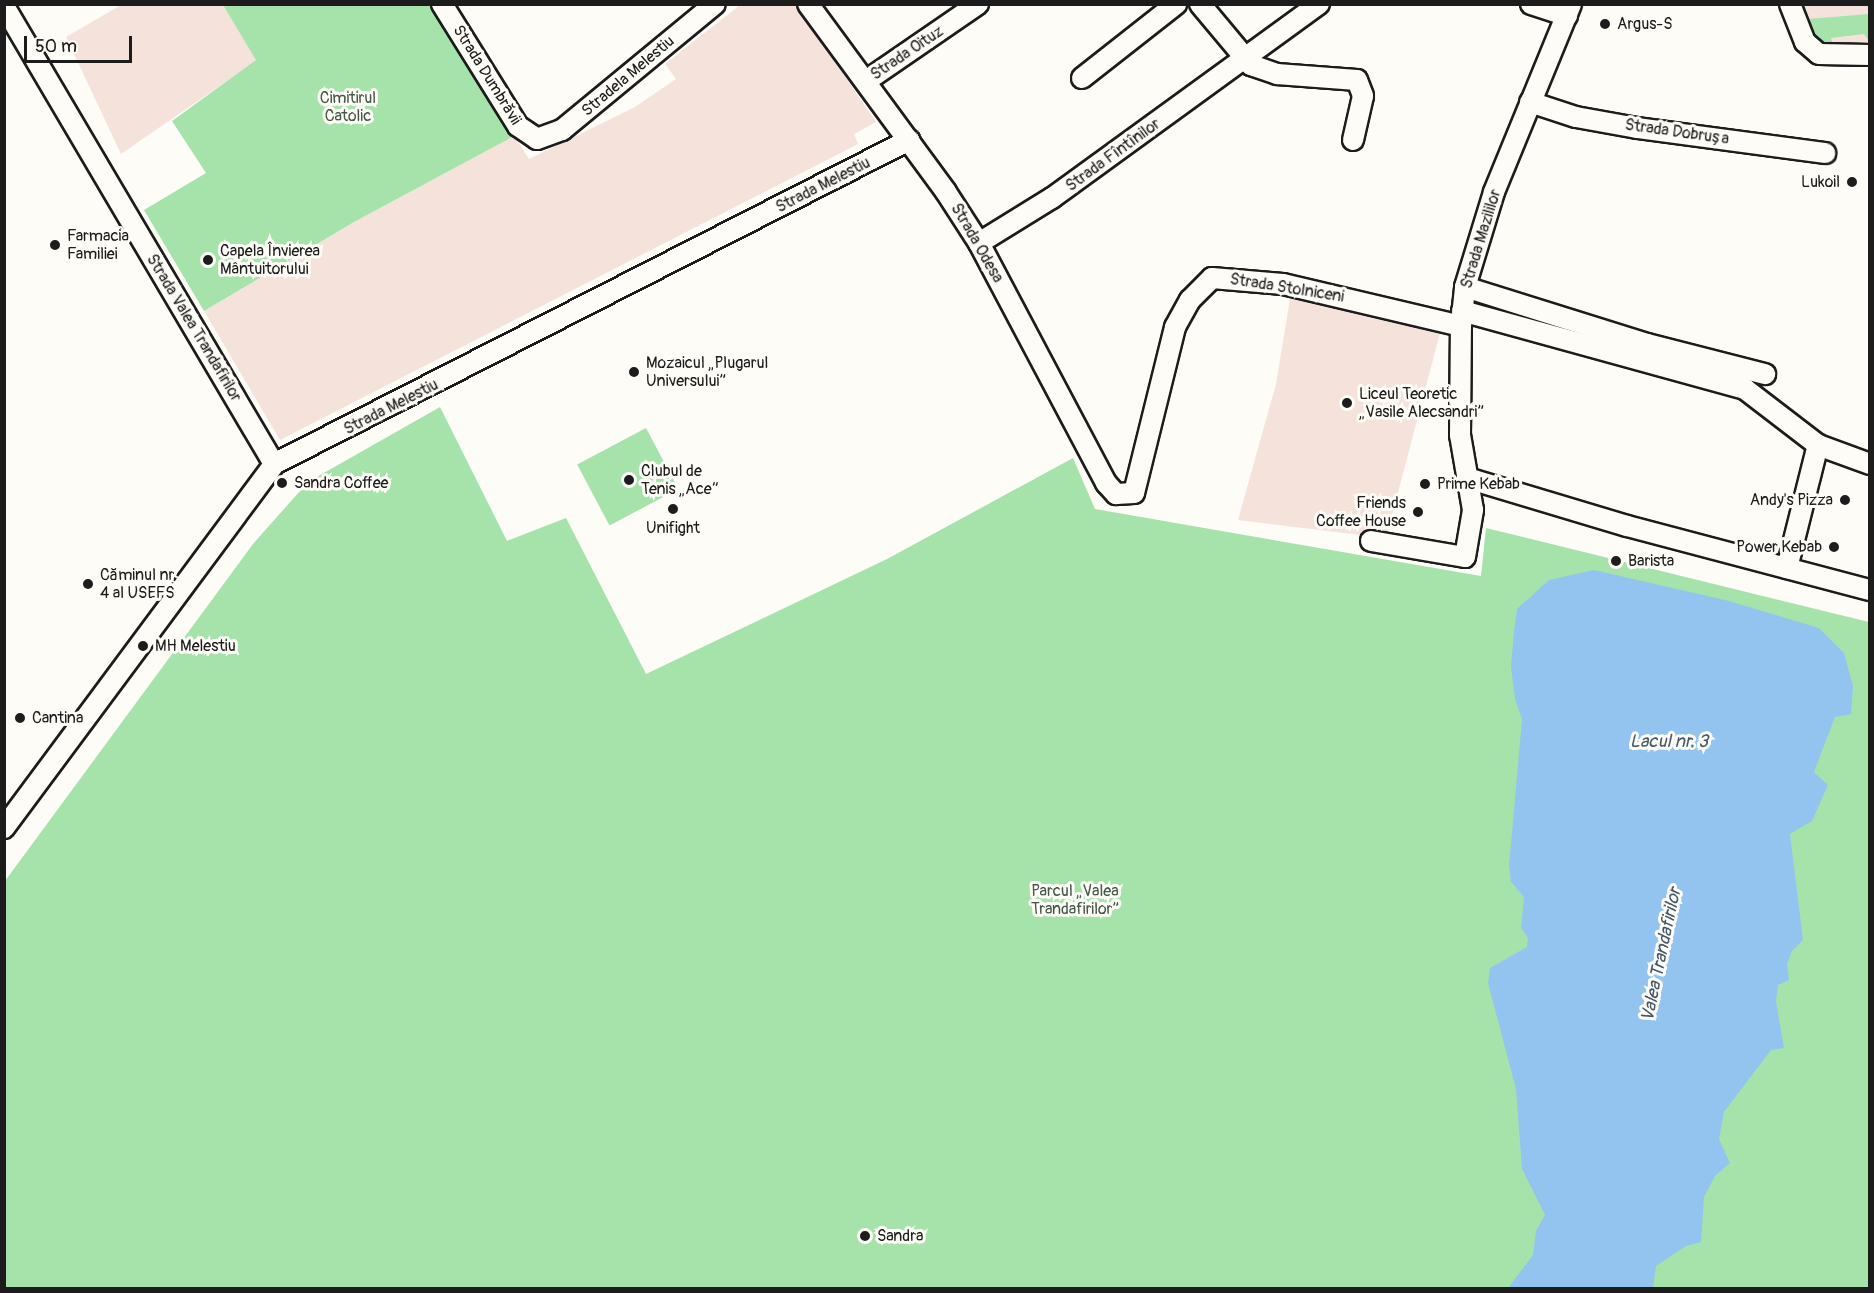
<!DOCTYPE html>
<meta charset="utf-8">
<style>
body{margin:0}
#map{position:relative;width:1874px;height:1293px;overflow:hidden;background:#fdfcf7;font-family:Pangolin,sans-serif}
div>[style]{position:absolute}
.built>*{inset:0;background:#f4e2db}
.green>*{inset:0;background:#a5e3ab;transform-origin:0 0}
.water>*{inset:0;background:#93c4ef}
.roads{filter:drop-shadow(2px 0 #1c1c1c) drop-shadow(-2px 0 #1c1c1c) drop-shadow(0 2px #1c1c1c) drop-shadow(0 -2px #1c1c1c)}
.minor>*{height:20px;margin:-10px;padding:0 10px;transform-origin:10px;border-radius:10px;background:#fdfcf7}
.dots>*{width:16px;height:16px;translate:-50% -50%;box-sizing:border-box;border:3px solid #fdfcf7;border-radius:50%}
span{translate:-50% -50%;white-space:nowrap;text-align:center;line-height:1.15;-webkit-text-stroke:6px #fdfcf7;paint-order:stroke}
.poi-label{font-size:16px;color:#1c1c1c}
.left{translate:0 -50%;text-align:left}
.right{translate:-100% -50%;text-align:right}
.street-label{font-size:16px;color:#1c1c1c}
.park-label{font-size:16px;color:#455847}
.water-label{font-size:18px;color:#465766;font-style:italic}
.frame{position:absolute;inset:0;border:6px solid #1c1c1c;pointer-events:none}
.scale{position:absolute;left:24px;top:36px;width:108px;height:27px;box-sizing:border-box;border:3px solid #1c1c1c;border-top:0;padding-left:8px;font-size:18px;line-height:21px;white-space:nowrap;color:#1c1c1c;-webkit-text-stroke:4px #fdfcf7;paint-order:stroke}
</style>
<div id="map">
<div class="built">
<i style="clip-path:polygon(121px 5px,223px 5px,257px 60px,121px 154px,66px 37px)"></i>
<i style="clip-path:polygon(740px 5px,796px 5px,876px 122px,854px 134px,858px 144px,280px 440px,204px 311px,354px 222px,514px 136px,529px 159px,635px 107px,676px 79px,665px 64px)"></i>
<i style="clip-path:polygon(1800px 5px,1869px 5px,1869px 50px,1823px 52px,1812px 40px,1808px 19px)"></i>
<i style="clip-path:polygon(1291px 293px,1441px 329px,1386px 538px,1238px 520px,1276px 384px)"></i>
</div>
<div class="green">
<i style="clip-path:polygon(223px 5px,433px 5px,514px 136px,354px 222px,204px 311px,144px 210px,206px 173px,172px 121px,256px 60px)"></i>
<i style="clip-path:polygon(1869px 14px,1869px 41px,1864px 34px,1831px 38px,1834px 48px,1824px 50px,1812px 40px,1808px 19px)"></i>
<i style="clip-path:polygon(440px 407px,507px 541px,566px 518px,646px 674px,887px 559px,1073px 458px,1095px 509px,1481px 576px,1486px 528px,1869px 622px,1869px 1288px,5px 1288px,5px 881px,253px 544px,308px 482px)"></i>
<i style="left:646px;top:428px;width:69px;height:78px;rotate:62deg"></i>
</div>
<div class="water">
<i style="clip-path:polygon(1594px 570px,1729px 601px,1819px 628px,1844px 653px,1853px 686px,1851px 714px,1835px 717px,1814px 772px,1828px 785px,1812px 821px,1790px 834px,1803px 940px,1792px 951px,1787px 964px,1789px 980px,1778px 985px,1776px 1001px,1784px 1048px,1771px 1050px,1724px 1112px,1719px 1139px,1730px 1163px,1715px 1176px,1704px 1197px,1701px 1242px,1686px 1246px,1656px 1266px,1653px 1288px,1508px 1288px,1533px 1255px,1536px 1231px,1545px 1215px,1522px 1169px,1516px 1089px,1488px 983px,1490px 968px,1527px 947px,1528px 938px,1521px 928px,1524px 897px,1511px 882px,1509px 866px,1522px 719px,1515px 699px,1511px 667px,1514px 631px,1517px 609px,1549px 580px)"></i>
</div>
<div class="roads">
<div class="minor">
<i style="left:442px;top:4px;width:144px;rotate:58.1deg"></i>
<i style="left:518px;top:126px;width:23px;rotate:34deg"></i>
<i style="left:537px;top:139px;width:27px;rotate:-20deg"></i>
<i style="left:562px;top:130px;width:198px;rotate:-39.5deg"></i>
<i style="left:808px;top:4px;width:233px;rotate:53.7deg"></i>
<i style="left:946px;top:192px;width:61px;rotate:57.1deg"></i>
<i style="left:979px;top:243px;width:272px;rotate:62.1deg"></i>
<i style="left:1106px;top:483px;width:15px;rotate:48deg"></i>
<i style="left:1116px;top:494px;width:18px;rotate:-3deg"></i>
<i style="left:1134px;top:493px;width:171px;rotate:-76.1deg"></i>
<i style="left:1175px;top:327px;width:31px;rotate:-61deg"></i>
<i style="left:1190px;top:300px;width:31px;rotate:-45deg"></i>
<i style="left:1212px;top:278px;width:71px;rotate:4.8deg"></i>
<i style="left:1283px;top:284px;width:183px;rotate:13.3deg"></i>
<i style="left:1200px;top:4px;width:80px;rotate:50.1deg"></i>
<i style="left:1251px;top:65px;width:28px;rotate:19deg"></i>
<i style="left:1277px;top:74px;width:80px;rotate:4.3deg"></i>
<i style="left:1357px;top:80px;width:17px;rotate:69deg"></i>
<i style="left:1363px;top:96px;width:45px;rotate:102.8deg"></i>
<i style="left:1531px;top:4px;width:38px;rotate:18deg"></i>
<i style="left:1790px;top:4px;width:41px;rotate:68.5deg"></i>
<i style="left:1805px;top:42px;width:18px;rotate:41deg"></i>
<i style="left:1819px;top:54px;width:51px;rotate:1.1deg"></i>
<i style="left:4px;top:6px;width:532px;rotate:59.48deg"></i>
<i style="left:1082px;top:78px;width:120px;rotate:-38.2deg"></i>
<i style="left:866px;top:81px;width:136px;rotate:-34.5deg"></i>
<i style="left:1530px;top:102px;width:48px;rotate:18.1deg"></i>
<i style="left:1576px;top:117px;width:62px;rotate:10.2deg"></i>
<i style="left:1637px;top:128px;width:190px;rotate:7.6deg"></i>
<i style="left:979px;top:243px;width:86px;rotate:-31.7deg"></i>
<i style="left:1052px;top:198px;width:330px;rotate:-36deg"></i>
<i style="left:1465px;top:287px;width:191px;rotate:17.4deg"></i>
<i style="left:1647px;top:344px;width:122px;rotate:14.3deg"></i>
<i style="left:1462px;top:311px;width:294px;rotate:15.4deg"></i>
<i style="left:1745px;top:389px;width:92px;rotate:37.5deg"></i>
<i style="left:1818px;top:445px;width:55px;rotate:20.1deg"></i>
<i style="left:1467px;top:478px;width:167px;rotate:16.7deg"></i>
<i style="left:1627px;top:526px;width:251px;rotate:14.8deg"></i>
<i style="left:1371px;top:541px;width:95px;rotate:9.7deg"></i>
<i style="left:1465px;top:557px;width:48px;rotate:-80.3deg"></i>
<i style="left:1473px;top:510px;width:76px;rotate:-99.8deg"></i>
<i style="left:1460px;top:435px;width:109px;rotate:-89.5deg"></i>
<i style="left:1461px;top:326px;width:39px;rotate:-84deg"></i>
<i style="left:1465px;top:287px;width:99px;rotate:-73deg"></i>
<i style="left:1494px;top:192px;width:203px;rotate:-67.7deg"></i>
<i style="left:1787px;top:568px;width:127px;rotate:-75.9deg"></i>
<i style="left:4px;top:828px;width:453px;rotate:-53.4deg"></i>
<i style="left:274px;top:464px;width:713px;rotate:-27.03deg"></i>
</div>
</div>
<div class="dots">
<i style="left:1605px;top:24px;background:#1c1c1c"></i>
<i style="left:1852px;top:182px;background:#1c1c1c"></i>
<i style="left:55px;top:245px;background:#1c1c1c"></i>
<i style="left:208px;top:260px;background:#1c1c1c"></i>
<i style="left:634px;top:372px;background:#1c1c1c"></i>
<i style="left:1347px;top:403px;background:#1c1c1c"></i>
<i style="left:629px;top:480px;background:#1c1c1c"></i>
<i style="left:282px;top:483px;background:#1c1c1c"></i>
<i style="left:1425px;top:484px;background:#1c1c1c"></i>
<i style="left:1845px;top:500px;background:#1c1c1c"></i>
<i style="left:673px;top:509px;background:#1c1c1c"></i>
<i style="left:1418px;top:512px;background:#1c1c1c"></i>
<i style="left:1834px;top:547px;background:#1c1c1c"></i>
<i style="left:1616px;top:561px;background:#1c1c1c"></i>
<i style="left:88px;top:584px;background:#1c1c1c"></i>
<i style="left:143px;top:646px;background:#1c1c1c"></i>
<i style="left:20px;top:718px;background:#1c1c1c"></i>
<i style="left:865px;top:1236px;background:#1c1c1c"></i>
</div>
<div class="poi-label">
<span class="left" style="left:1617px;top:24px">Argus-S</span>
<span class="right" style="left:1840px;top:182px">Lukoil</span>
<span class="left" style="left:67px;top:245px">Farmacia<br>Familiei</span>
<span class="left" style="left:220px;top:260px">Capela Învierea<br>Mântuitorului</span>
<span class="left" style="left:646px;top:372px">Mozaicul „Plugarul<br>Universului”</span>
<span class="left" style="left:1359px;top:403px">Liceul Teoretic<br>„Vasile Alecsandri”</span>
<span class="left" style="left:641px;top:480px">Clubul de<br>Tenis „Ace”</span>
<span class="left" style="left:294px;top:483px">Sandra Coffee</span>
<span class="left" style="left:1437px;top:484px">Prime Kebab</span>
<span class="right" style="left:1833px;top:500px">Andy's Pizza</span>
<span class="right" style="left:1406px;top:512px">Friends<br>Coffee House</span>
<span style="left:673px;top:528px">Unifight</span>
<span class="right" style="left:1822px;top:547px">Power Kebab</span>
<span class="left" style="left:1628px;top:561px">Barista</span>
<span class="left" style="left:100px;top:584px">Căminul nr.<br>4 al USEFS</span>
<span class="left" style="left:155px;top:646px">MH Melestiu</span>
<span class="left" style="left:32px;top:718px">Cantina</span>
<span class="left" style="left:877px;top:1236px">Sandra</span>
</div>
<div class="street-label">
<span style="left:907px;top:53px;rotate:-34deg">Strada Oituz</span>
<span style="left:487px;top:75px;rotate:58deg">Strada Dumbrăvii</span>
<span style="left:628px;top:76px;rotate:-40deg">Stradela Melestiu</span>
<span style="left:1677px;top:132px;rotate:8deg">Strada Dobrușa</span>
<span style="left:1113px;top:155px;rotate:-36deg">Strada Fîntînilor</span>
<span style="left:823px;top:185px;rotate:-27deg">Strada Melestiu</span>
<span style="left:1481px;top:239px;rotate:-73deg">Strada Mazililor</span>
<span style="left:977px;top:243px;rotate:60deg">Strada Odesa</span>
<span style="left:1287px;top:288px;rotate:9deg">Strada Stolniceni</span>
<span style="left:194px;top:328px;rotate:59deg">Strada Valea Trandafirilor</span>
<span style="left:391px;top:407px;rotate:-27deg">Strada Melestiu</span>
</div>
<div class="park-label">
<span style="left:348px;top:107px">Cimitirul<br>Catolic</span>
<span style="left:1075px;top:900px">Parcul „Valea<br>Trandafirilor”</span>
</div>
<div class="water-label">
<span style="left:1669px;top:742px">Lacul nr. 3</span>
<span style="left:1662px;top:955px;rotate:-78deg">Valea Trandafirilor</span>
</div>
<div class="frame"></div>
<div class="scale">50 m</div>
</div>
